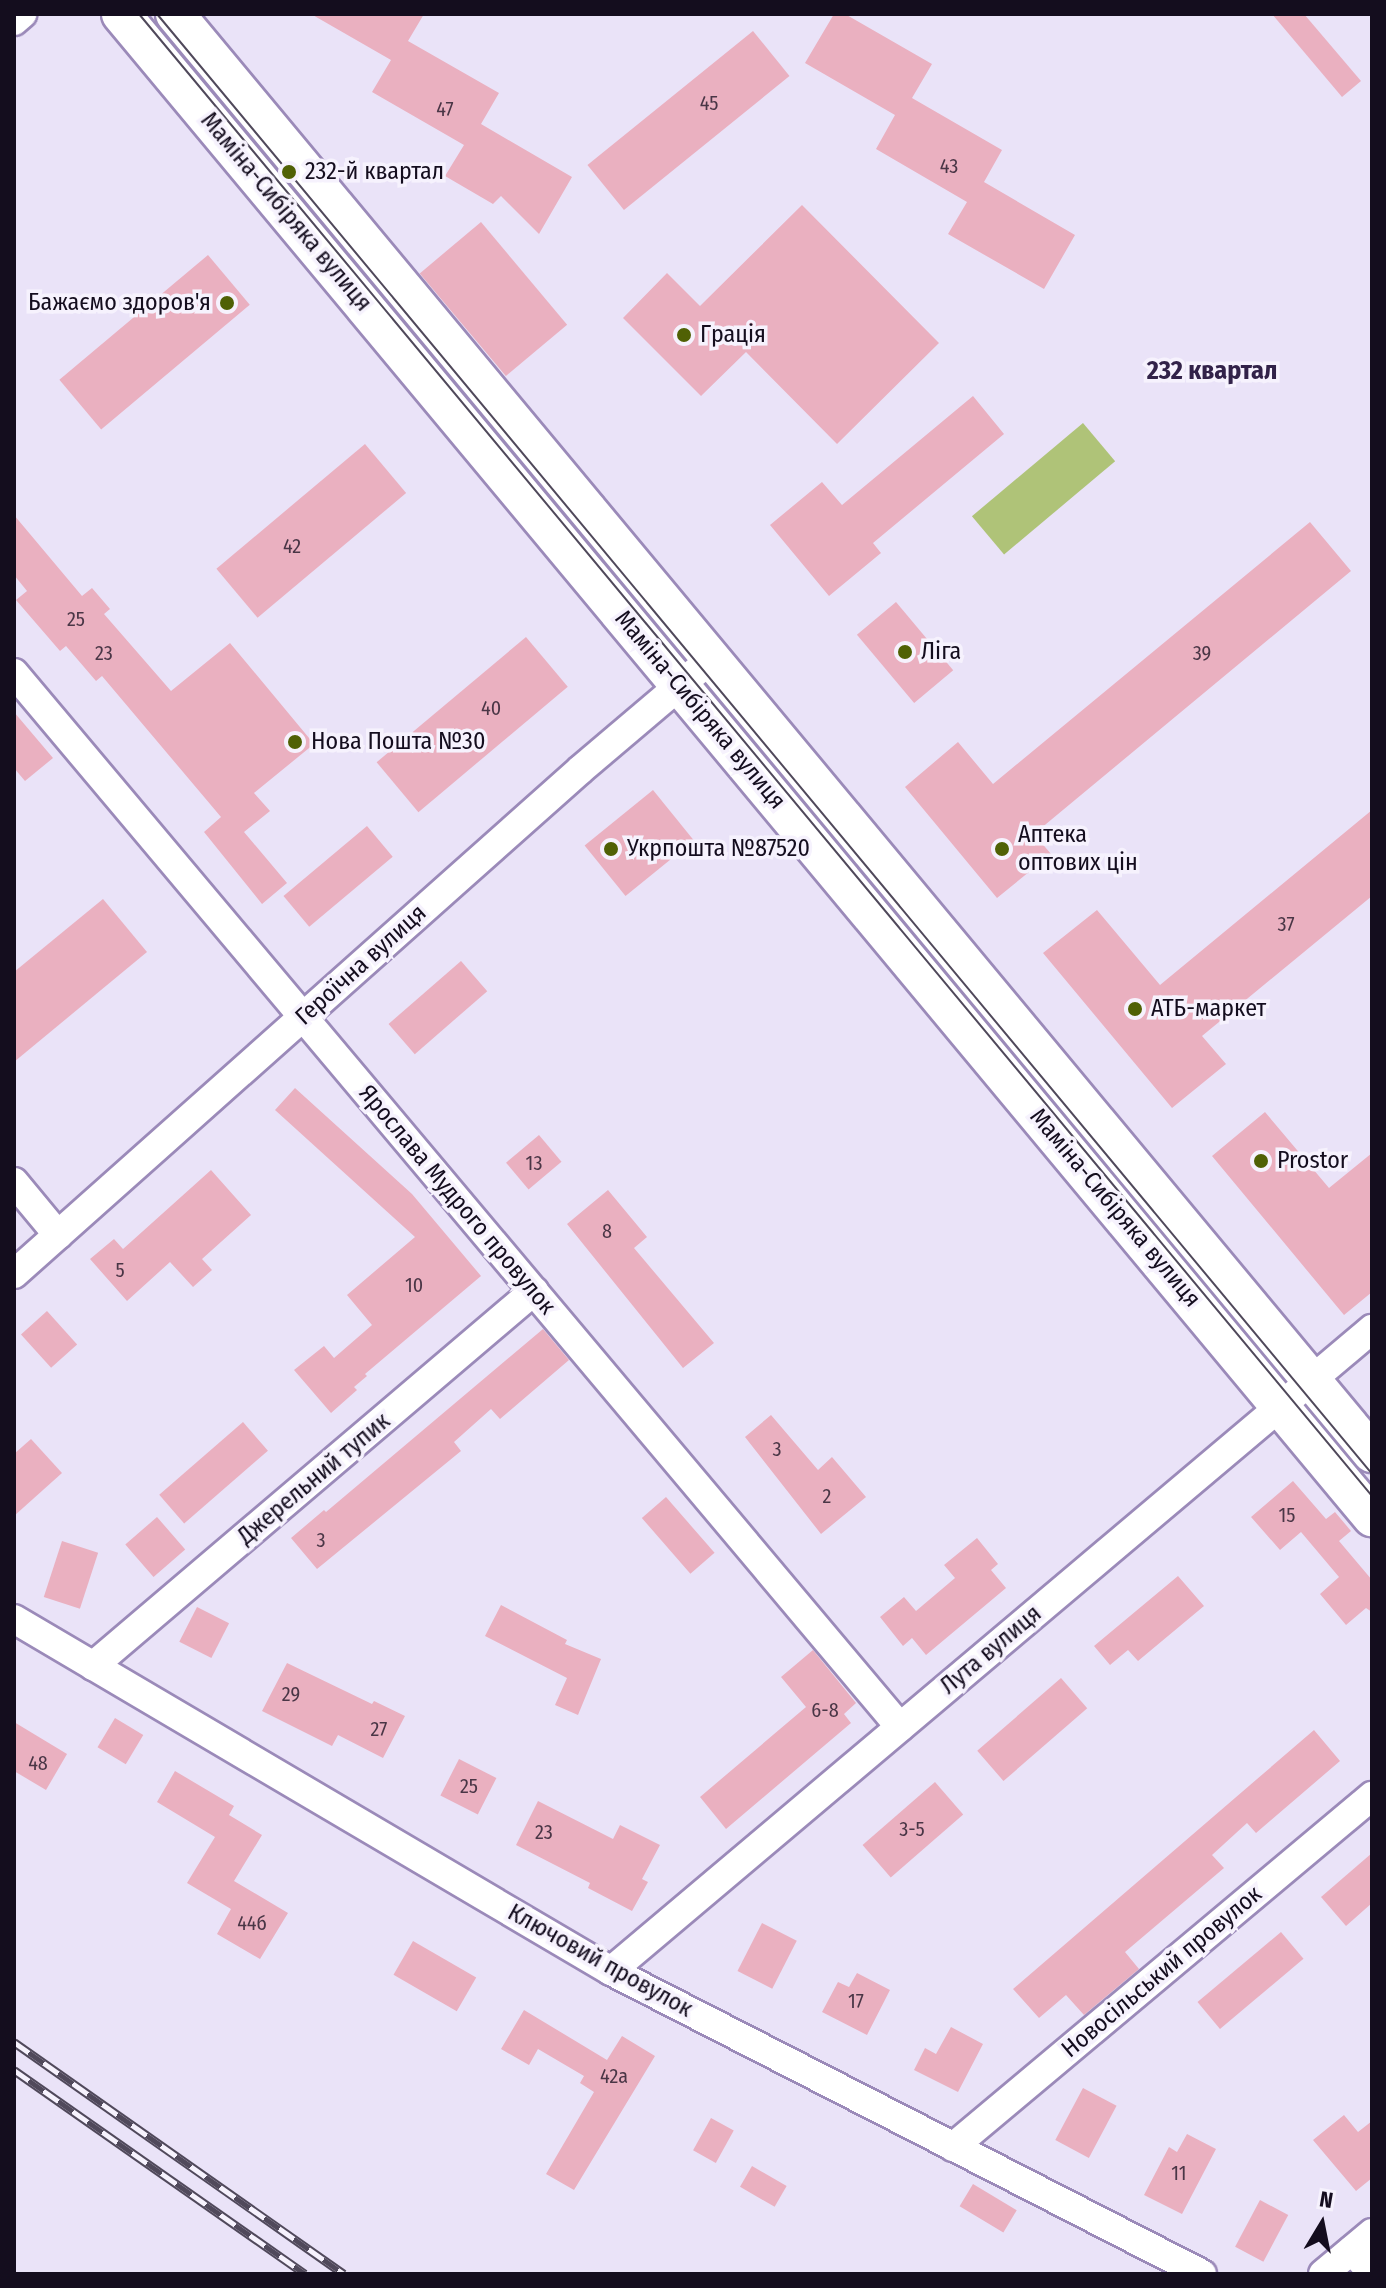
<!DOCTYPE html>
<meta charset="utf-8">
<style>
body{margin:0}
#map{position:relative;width:1386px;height:2288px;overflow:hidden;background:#eae3f8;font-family:"Fira Sans Condensed",sans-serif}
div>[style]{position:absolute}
.green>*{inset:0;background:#afc378;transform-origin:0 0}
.building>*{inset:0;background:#eab0c0;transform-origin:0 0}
.roads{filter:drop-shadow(2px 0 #9b8ab9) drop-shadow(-2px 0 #9b8ab9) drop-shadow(0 2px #9b8ab9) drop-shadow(0 -2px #9b8ab9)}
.minor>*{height:28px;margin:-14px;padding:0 14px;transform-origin:14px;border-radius:14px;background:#fff}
.secondary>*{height:38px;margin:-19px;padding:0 19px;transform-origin:19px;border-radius:19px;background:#fff}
.tram>*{height:2px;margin:-1px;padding:0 1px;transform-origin:1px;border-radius:1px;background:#50495b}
.rail>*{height:9px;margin-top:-4.5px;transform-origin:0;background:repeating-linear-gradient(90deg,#f6f2fd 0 18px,#50495b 0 36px);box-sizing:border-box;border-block:2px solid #50495b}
.dots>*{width:22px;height:22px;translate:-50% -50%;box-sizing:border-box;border:4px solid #f6f2fd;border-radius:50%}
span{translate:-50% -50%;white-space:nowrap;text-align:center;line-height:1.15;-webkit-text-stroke:7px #f6f2fd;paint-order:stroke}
.number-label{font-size:20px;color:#4a3646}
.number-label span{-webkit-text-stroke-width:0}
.poi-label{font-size:24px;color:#140d1e}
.left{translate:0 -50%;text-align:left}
.right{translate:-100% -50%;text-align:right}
.street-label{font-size:24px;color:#140d1e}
.neighbourhood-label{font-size:26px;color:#322249;font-weight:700}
.frame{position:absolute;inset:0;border:16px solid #140d1e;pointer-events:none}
.north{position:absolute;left:1282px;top:2184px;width:80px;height:80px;-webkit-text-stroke:6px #f6f2fd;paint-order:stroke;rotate:10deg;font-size:22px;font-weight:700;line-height:32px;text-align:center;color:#140d1e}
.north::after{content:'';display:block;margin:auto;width:28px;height:36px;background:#140d1e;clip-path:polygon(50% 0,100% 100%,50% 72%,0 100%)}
</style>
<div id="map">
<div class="green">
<i style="left:1083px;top:423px;width:50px;height:145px;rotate:50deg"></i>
</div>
<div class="building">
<i style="clip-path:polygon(311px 14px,424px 14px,408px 41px,499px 93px,481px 124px,572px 177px,539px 234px,501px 196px,493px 204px,445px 176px,464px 145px,372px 92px,391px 60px)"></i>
<i style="clip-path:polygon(834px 14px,845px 14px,932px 64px,912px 98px,1002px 150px,984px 182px,1075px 235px,1044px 289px,948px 234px,967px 202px,876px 149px,895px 115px,805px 63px)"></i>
<i style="clip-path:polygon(1272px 14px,1304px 14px,1361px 81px,1342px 97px)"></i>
<i style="left:753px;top:31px;width:58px;height:213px;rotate:51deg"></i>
<i style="clip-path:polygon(802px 205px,939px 343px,837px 444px,746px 352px,701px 396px,623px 318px,667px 273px,700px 306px)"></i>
<i style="left:481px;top:222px;width:134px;height:80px;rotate:50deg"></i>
<i style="left:208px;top:255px;width:65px;height:194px;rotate:50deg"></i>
<i style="clip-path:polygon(973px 396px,1004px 434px,873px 543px,881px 553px,829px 596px,770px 525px,822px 482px,842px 505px)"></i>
<i style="left:365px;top:444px;width:64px;height:194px;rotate:50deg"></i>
<i style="clip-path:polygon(14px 515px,82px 596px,92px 588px,110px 609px,104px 614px,171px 691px,230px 643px,314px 744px,254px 793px,270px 811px,244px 832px,287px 883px,262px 904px,204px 832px,221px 817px,102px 676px,96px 681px,66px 646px,60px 651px,16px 600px,27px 591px,14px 575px)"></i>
<i style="clip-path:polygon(1310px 522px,1351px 571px,1034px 834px,1051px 854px,997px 898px,905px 787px,958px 742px,993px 784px)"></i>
<i style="left:896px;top:602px;width:89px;height:51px;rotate:50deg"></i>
<i style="left:526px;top:637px;width:65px;height:195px;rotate:50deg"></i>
<i style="clip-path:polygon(14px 712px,53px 758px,25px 781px,14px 768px)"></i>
<i style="left:653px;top:790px;width:65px;height:88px;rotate:51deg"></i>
<i style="clip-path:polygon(1372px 810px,1372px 896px,1202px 1036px,1226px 1064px,1172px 1108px,1043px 953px,1097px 910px,1160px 985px)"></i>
<i style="left:367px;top:826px;width:40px;height:109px;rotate:50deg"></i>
<i style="clip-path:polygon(103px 899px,147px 952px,14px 1062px,14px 972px)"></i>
<i style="left:461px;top:961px;width:40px;height:96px;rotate:49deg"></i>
<i style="clip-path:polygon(295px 1088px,412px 1194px,481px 1276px,365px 1374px,367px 1376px,354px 1387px,357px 1390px,331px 1413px,294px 1370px,324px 1346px,334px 1358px,372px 1325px,347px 1295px,415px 1237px,275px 1110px)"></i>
<i style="clip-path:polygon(1265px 1112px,1329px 1188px,1372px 1153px,1372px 1292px,1344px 1315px,1212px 1156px)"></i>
<i style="left:539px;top:1135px;width:35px;height:43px;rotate:50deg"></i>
<i style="clip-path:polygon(211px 1170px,251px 1215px,202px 1259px,212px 1270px,193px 1287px,170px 1262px,127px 1301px,90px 1259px,114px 1239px,123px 1249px)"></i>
<i style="clip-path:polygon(608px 1190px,647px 1237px,634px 1248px,714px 1343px,683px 1368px,567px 1224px)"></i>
<i style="left:47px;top:1311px;width:45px;height:35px;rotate:48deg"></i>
<i style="clip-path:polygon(543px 1329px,569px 1360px,500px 1419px,491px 1409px,454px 1442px,461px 1451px,317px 1569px,291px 1538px,324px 1510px,326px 1512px)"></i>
<i style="clip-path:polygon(771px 1415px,818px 1470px,832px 1457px,866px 1497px,821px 1534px,745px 1437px)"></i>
<i style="left:243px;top:1422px;width:38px;height:111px;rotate:49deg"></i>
<i style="clip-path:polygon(31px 1439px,62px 1473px,14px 1516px,14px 1454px)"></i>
<i style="clip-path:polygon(1293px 1481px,1326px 1519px,1335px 1512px,1351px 1531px,1339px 1541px,1372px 1580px,1372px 1612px,1366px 1608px,1346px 1625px,1320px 1594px,1339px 1577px,1301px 1532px,1280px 1550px,1251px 1517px)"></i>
<i style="left:666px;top:1497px;width:74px;height:32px;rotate:49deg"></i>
<i style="left:157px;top:1517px;width:43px;height:42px;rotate:49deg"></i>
<i style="clip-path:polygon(977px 1538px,998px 1564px,991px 1570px,1006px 1588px,926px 1655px,912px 1638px,903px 1646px,880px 1617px,904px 1597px,916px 1611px,955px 1578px,944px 1565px)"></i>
<i style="left:62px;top:1541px;width:38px;height:59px;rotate:18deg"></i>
<i style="clip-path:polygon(1178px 1576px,1204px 1606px,1138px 1661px,1128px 1650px,1110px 1665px,1094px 1646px)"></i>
<i style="clip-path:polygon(501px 1605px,567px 1640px,565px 1644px,601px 1659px,578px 1715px,555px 1705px,567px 1678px,485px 1636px)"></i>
<i style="left:197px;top:1607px;width:36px;height:39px;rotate:27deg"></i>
<i style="clip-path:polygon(813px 1650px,856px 1703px,844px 1714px,851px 1723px,726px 1829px,700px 1797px,806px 1707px,781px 1677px)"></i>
<i style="clip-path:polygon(287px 1663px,372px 1704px,374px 1701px,405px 1716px,383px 1758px,338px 1735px,332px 1746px,262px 1711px)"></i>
<i style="left:1061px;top:1678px;width:40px;height:111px;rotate:49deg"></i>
<i style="left:115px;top:1718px;width:33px;height:34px;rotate:31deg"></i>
<i style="clip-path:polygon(14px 1722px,67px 1754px,46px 1790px,14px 1771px)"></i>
<i style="clip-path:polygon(1314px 1730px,1340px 1761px,1256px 1833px,1247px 1823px,1212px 1855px,1224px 1868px,1125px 1952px,1139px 1969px,1084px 2015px,1066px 1995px,1039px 2018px,1013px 1989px)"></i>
<i style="left:459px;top:1759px;width:42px;height:41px;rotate:27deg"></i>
<i style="clip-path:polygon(175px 1771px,234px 1806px,229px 1815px,262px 1835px,234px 1881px,288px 1913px,260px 1959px,217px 1934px,231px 1909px,187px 1883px,215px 1837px,157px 1802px)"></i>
<i style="left:935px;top:1782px;width:43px;height:96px;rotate:49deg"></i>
<i style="clip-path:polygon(538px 1801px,613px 1839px,620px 1825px,660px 1845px,642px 1879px,648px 1882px,632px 1911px,588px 1888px,590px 1883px,516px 1845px)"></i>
<i style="clip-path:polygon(1372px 1853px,1372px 1903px,1346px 1926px,1321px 1897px)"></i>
<i style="left:762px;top:1923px;width:39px;height:54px;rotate:27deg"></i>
<i style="left:1281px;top:1932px;width:35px;height:109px;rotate:50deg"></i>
<i style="left:413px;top:1941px;width:73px;height:39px;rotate:30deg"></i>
<i style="clip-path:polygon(857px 1973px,890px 1990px,867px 2035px,822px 2012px,838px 1982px,849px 1987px)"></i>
<i style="clip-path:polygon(524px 2010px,607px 2060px,622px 2036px,655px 2056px,574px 2190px,546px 2174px,594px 2092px,580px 2083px,584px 2076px,538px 2049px,529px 2065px,501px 2049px)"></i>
<i style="clip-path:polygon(951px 2027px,983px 2044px,958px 2092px,914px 2070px,925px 2048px,936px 2054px)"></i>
<i style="left:1083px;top:2088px;width:38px;height:59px;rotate:28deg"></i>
<i style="clip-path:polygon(1344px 2115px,1358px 2132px,1372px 2121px,1372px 2178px,1356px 2191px,1313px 2140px)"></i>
<i style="left:711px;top:2118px;width:26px;height:37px;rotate:29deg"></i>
<i style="clip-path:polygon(1187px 2134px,1216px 2149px,1182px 2214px,1144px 2195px,1169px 2147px,1177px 2152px)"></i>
<i style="left:752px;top:2166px;width:40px;height:24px;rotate:30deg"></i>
<i style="left:973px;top:2184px;width:51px;height:26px;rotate:31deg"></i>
<i style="left:1260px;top:2200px;width:32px;height:53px;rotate:28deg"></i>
</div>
<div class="roads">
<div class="minor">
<i style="left:14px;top:21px;width:11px;rotate:-41deg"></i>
<i style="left:14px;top:673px;width:1377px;rotate:49.95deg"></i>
<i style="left:14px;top:1182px;width:69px;rotate:50.3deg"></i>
<i style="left:14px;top:1274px;width:758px;rotate:-41.68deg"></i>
<i style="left:580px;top:770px;width:172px;rotate:-40.3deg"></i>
<i style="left:14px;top:1619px;width:693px;rotate:30.52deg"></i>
<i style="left:611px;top:1971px;width:664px;rotate:27.14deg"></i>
<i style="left:93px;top:1666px;width:579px;rotate:-40.38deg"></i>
<i style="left:611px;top:1971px;width:996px;rotate:-40.15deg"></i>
<i style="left:953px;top:2147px;width:547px;rotate:-39.95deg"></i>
<i style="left:1352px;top:2250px;width:30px;rotate:49deg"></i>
<i style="left:1323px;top:2274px;width:64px;rotate:-39.9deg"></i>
</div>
<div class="secondary">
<i style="left:121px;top:14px;width:1956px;rotate:50.23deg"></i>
<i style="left:175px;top:14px;width:1872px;rotate:50.25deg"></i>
</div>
</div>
<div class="tram">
<i style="left:139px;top:14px;width:1928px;rotate:50.24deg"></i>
<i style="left:157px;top:14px;width:1899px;rotate:50.23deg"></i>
</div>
<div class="rail">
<i style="left:14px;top:2042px;width:403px;rotate:35.1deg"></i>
<i style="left:14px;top:2070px;width:355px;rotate:35deg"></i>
</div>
<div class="dots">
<i style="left:289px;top:172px;background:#506105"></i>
<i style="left:227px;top:303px;background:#506105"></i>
<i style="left:684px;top:335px;background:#506105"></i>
<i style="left:905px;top:652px;background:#506105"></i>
<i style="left:295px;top:742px;background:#506105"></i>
<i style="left:611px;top:849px;background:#506105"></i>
<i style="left:1002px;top:849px;background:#506105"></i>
<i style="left:1135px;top:1009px;background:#506105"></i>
<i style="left:1261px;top:1161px;background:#506105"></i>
</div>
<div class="number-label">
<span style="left:709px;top:103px">45</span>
<span style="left:445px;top:109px">47</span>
<span style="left:949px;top:166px">43</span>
<span style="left:292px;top:546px">42</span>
<span style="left:76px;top:619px">25</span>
<span style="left:104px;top:653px">23</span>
<span style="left:1202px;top:653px">39</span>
<span style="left:491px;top:708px">40</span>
<span style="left:1286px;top:924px">37</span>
<span style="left:534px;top:1163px">13</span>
<span style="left:607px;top:1231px">8</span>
<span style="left:120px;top:1270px">5</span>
<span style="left:414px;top:1285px">10</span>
<span style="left:777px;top:1449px">3</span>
<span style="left:827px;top:1496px">2</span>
<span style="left:1287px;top:1515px">15</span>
<span style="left:321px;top:1540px">3</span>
<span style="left:291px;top:1694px">29</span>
<span style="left:825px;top:1710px">6-8</span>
<span style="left:379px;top:1729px">27</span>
<span style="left:38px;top:1763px">48</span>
<span style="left:469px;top:1786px">25</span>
<span style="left:912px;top:1829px">3-5</span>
<span style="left:544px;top:1832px">23</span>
<span style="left:252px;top:1923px">44б</span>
<span style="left:856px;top:2001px">17</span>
<span style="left:614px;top:2076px">42а</span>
<span style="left:1179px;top:2173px">11</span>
</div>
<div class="poi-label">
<span class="left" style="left:305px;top:172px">232-й квартал</span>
<span class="right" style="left:211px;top:303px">Бажаємо здоров'я</span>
<span class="left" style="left:700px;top:335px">Грація</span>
<span class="left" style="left:921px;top:652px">Ліга</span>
<span class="left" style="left:311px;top:742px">Нова Пошта №30</span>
<span class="left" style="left:1018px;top:849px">Аптека<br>оптових цін</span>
<span class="left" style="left:627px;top:849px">Укрпошта №87520</span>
<span class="left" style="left:1151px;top:1009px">АТБ-маркет</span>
<span class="left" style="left:1277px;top:1161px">Prostor</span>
</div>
<div class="street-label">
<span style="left:286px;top:212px;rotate:50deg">Маміна-Сибіряка вулиця</span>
<span style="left:700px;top:710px;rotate:50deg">Маміна-Сибіряка вулиця</span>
<span style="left:361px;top:965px;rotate:-42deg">Героїчна вулиця</span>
<span style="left:457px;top:1200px;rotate:50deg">Ярослава Мудрого провулок</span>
<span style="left:1115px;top:1208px;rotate:50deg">Маміна-Сибіряка вулиця</span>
<span style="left:314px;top:1479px;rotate:-40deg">Джерельний тупик</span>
<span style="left:991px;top:1650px;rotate:-40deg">Лута вулиця</span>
<span style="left:600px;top:1961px;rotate:29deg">Ключовий провулок</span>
<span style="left:1162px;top:1972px;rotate:-40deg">Новосільський провулок</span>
</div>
<div class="neighbourhood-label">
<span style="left:1212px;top:371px">232 квартал</span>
</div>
<div class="frame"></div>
<div class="north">N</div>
</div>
